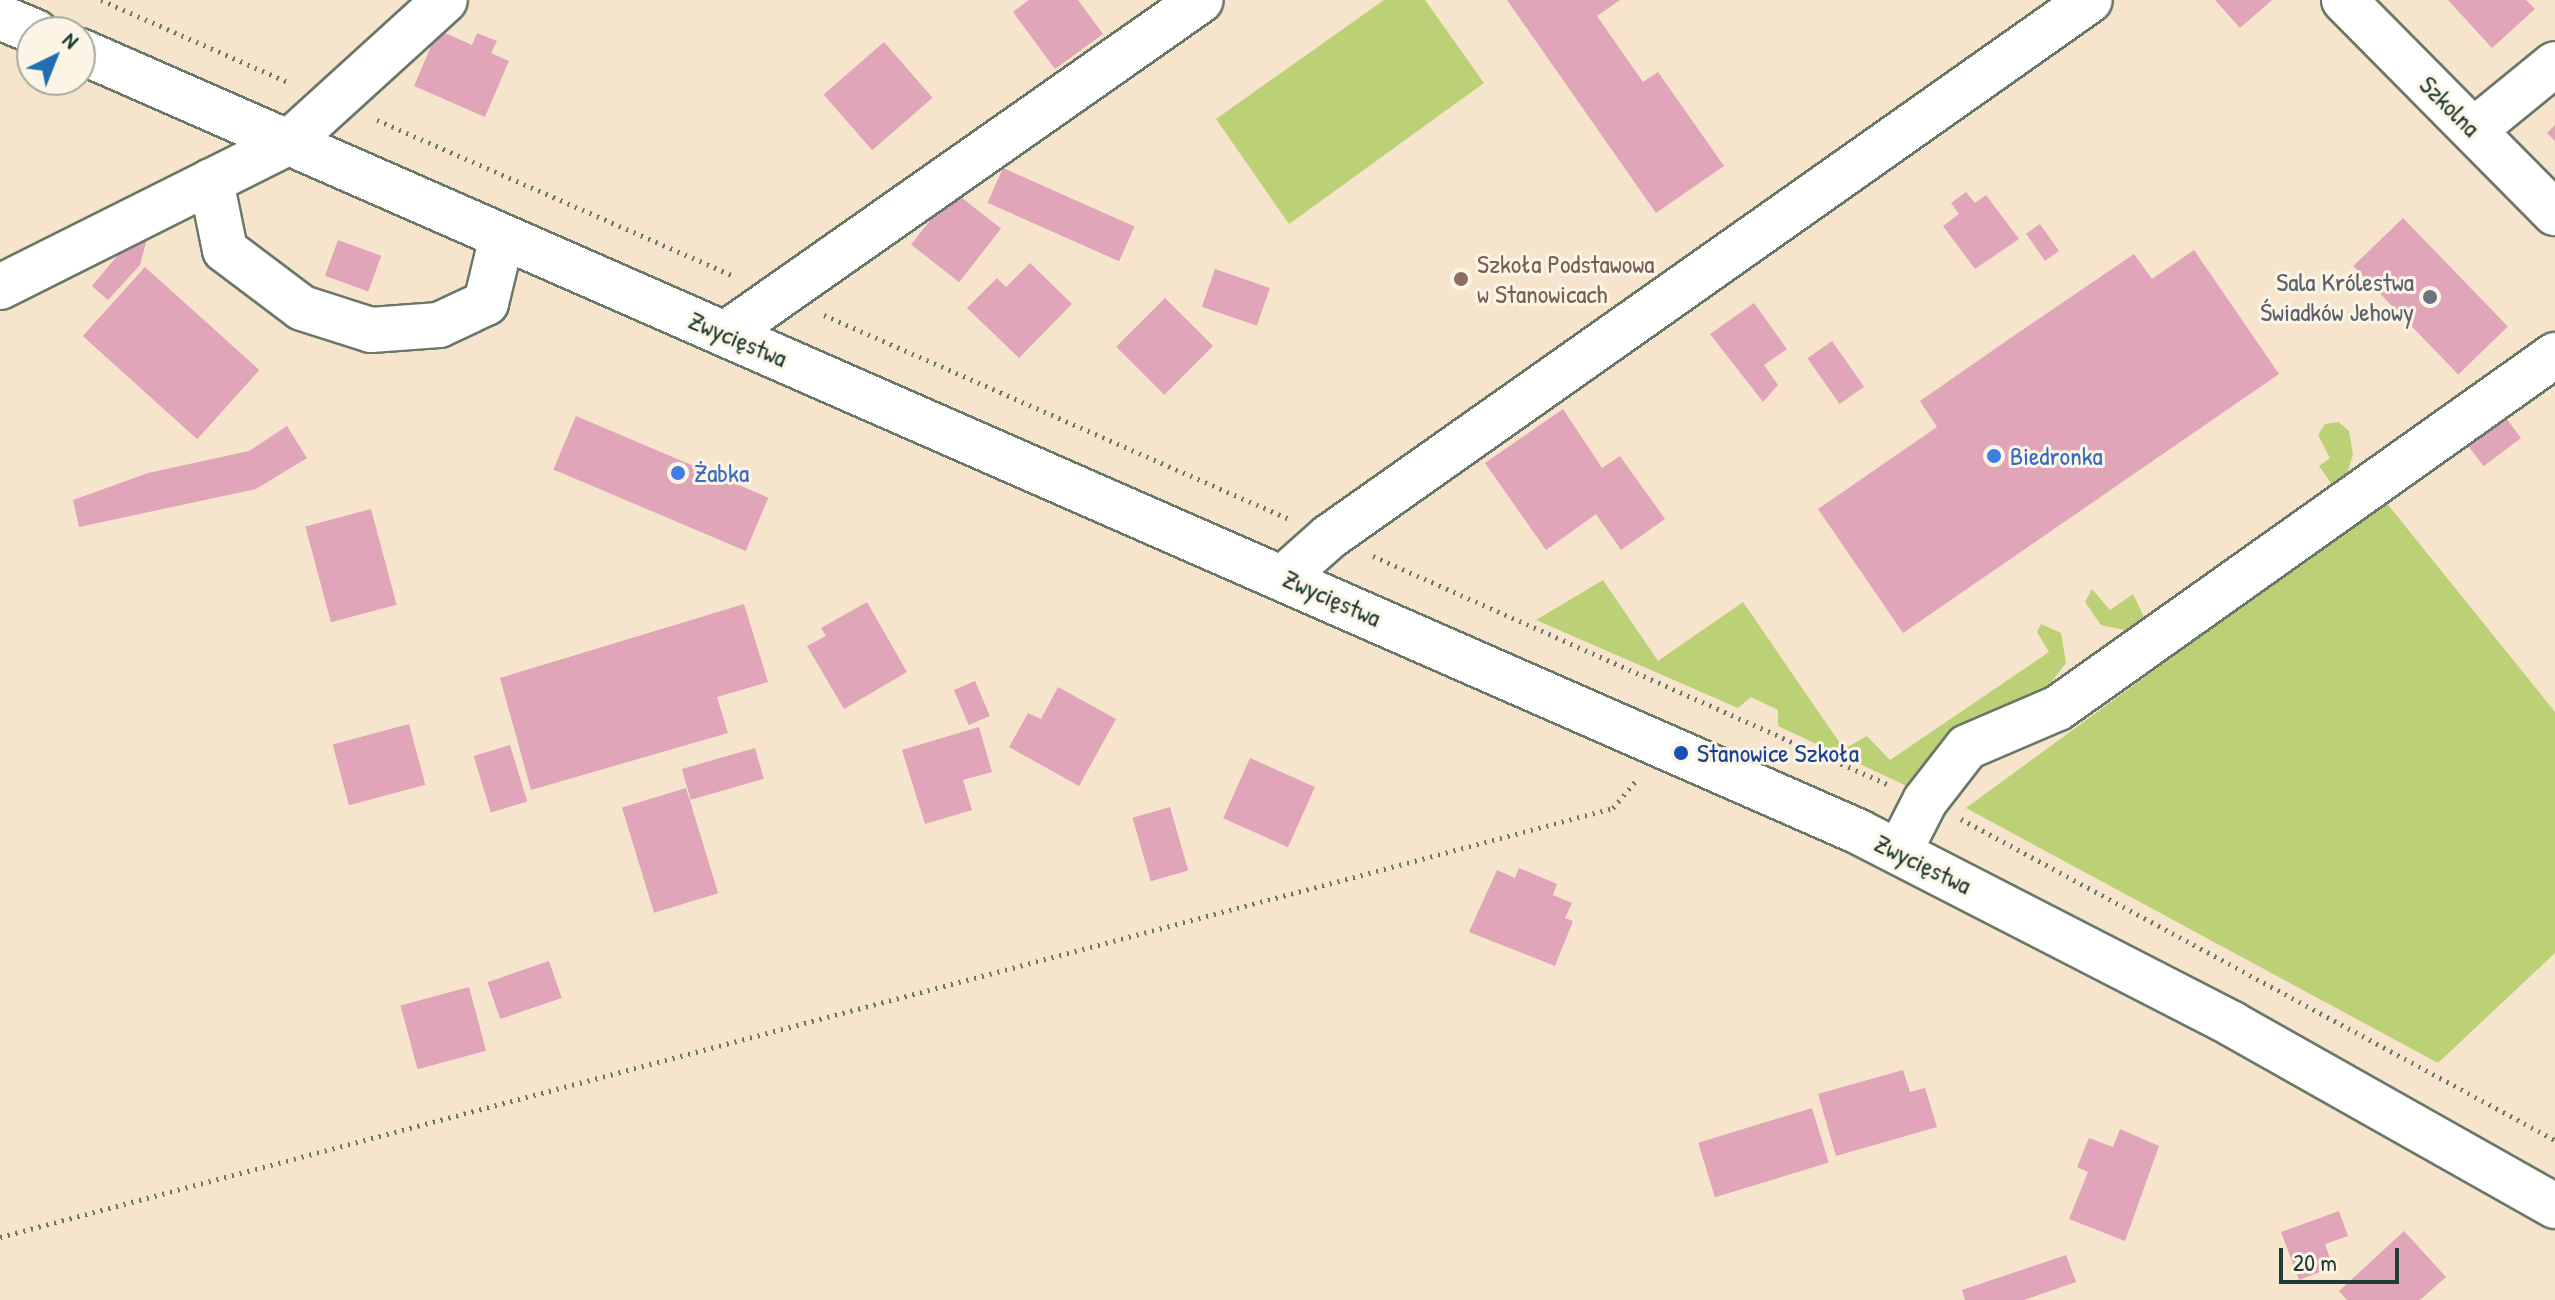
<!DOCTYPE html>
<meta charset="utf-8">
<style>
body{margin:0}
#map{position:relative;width:2555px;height:1300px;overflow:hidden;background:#f6e5cc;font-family:"Patrick Hand",sans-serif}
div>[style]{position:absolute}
.green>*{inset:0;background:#bcd175}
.building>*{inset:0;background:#e0a5b8;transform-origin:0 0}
.path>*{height:5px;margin-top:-2.5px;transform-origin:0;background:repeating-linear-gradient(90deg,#6a7869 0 2px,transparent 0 8px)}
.roads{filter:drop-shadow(2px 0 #6a7869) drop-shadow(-2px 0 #6a7869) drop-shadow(0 2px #6a7869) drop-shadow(0 -2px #6a7869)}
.minor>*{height:44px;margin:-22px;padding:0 22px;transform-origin:22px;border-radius:22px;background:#fff}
.major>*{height:44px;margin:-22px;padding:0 22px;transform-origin:22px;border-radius:22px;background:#fff}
.dots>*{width:22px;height:22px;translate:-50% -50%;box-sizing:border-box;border:4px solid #fcf5e5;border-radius:50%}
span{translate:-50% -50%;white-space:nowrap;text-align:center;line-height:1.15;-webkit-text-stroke:6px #fcf5e5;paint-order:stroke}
.street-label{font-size:26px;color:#1f3d34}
.education-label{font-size:26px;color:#785e54}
.left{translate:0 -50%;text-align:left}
.worship-label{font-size:26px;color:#5b616d}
.right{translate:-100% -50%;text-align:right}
.shop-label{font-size:26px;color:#366cbe}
.transit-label{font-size:26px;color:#164399}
.north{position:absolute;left:16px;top:16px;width:80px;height:80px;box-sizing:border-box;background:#fcf5e5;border:2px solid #a4ab9e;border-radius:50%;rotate:43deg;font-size:22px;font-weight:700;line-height:32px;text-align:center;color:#1f3d34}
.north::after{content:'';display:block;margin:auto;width:28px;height:36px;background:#1f6fb2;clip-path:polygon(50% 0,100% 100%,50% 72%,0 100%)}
.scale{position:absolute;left:2279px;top:1248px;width:120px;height:36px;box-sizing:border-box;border:4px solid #1f3d34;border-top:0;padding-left:10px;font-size:24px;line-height:28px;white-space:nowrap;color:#1f3d34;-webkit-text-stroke:6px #fcf5e5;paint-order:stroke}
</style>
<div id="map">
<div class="green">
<i style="clip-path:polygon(1384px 0,1425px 0,1484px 83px,1289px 224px,1216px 119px)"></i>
<i style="clip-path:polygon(2339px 422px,2349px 431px,2353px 454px,2346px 478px,2333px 486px,2319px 466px,2330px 458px,2318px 435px,2325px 424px)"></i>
<i style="clip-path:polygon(2385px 501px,2555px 712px,2555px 953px,2438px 1063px,1966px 808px)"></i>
<i style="clip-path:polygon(1603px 580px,1658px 661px,1743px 602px,1844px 749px,1867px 736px,1890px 760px,2049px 652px,2037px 632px,2041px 624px,2061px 633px,2066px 663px,2050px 684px,1945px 741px,1909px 787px,1778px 726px,1778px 710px,1751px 697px,1738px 708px,1536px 620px)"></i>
<i style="clip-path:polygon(2092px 589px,2110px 610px,2133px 594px,2146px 621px,2129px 631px,2101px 625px,2085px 602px)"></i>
</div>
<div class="building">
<i style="clip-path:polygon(1029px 0,1078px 0,1103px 34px,1055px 69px,1013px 12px)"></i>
<i style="clip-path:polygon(1507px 0,1620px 0,1597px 16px,1643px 82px,1658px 72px,1724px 166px,1656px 213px)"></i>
<i style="clip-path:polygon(2215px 0,2272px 0,2240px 28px)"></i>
<i style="clip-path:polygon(2448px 0,2526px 0,2535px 9px,2492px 48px)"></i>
<i style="clip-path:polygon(438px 30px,472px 45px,477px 33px,497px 41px,491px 53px,509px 61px,485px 117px,414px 86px)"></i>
<i style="left:884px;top:42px;width:74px;height:80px;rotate:49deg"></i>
<i style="clip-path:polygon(2555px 125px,2555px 141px,2547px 133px)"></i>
<i style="left:1003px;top:168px;width:144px;height:38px;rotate:24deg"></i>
<i style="left:953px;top:191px;width:61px;height:68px;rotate:38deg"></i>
<i style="clip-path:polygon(1966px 192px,1975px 203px,1986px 195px,2019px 239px,1975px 269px,1943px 226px,1959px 214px,1951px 203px)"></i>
<i style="left:2403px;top:218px;width:151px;height:69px;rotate:46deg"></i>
<i style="left:2040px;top:224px;width:33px;height:17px;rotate:55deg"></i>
<i style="clip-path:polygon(138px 231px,147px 239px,140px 265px,108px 300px,92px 286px)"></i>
<i style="left:338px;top:240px;width:46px;height:38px;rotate:20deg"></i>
<i style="clip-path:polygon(2194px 250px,2279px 374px,1903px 633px,1818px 509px,1937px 427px,1920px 401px,2012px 337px,2134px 254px,2152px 279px)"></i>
<i style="clip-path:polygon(1030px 263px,1072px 304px,1019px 358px,967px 308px,997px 278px,1006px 287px)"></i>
<i style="left:145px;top:267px;width:154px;height:93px;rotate:42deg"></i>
<i style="left:1215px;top:269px;width:58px;height:40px;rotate:19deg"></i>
<i style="left:1165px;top:298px;width:68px;height:69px;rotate:45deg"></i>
<i style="clip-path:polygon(1754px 303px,1787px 349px,1764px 365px,1778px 385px,1763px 402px,1710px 334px)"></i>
<i style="left:1832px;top:341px;width:56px;height:30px;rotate:55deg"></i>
<i style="clip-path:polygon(1563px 409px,1602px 468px,1620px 456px,1665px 519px,1621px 550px,1596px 514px,1546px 550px,1485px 463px)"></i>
<i style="left:576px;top:416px;width:209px;height:58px;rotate:23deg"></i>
<i style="left:2506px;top:418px;width:25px;height:47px;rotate:53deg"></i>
<i style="clip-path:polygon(287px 426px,307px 458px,256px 489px,79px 527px,73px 500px,148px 473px,249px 451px)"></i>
<i style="left:371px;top:509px;width:99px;height:68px;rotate:75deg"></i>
<i style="clip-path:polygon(867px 602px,907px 672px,844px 709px,807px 646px,826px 636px,821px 628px)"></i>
<i style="clip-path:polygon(744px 604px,768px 682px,717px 697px,728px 733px,531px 790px,500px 678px)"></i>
<i style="left:975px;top:681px;width:38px;height:23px;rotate:67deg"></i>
<i style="clip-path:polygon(1058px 687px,1116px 719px,1079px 786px,1009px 747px,1028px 713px,1041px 719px)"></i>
<i style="left:409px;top:724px;width:63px;height:79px;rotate:75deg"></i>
<i style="clip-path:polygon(979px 727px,992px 772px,963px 780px,972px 810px,925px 824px,902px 750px)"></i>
<i style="left:510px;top:745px;width:59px;height:38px;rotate:73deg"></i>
<i style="left:755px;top:748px;width:32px;height:76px;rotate:74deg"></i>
<i style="left:1250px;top:758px;width:71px;height:66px;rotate:24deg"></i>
<i style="left:686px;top:788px;width:110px;height:67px;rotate:73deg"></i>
<i style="left:1170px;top:807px;width:66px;height:39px;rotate:74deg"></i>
<i style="clip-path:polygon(1519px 868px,1557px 884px,1553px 895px,1572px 903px,1565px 918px,1573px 921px,1555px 966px,1469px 932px,1497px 870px,1515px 878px)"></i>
<i style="left:549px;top:961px;width:39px;height:65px;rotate:71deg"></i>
<i style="left:469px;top:987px;width:66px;height:71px;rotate:75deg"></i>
<i style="clip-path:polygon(1903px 1070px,1910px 1092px,1925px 1088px,1937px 1127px,1836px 1156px,1818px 1094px)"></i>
<i style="left:1812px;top:1108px;width:57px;height:119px;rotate:73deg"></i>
<i style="clip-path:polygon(2120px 1129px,2159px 1146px,2125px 1241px,2069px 1219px,2088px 1172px,2077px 1167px,2089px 1138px,2113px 1147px)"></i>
<i style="clip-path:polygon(2339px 1211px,2348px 1236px,2325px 1244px,2333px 1267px,2299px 1280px,2281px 1232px)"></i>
<i style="clip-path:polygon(2404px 1231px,2446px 1277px,2420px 1300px,2347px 1300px,2339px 1291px)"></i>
<i style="clip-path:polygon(2066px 1255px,2076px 1282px,2024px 1300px,1965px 1300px,1962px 1290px)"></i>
</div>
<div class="path">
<i style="left:101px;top:0;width:206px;rotate:23.7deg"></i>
<i style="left:377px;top:120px;width:390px;rotate:23.6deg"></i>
<i style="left:824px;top:315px;width:506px;rotate:23.67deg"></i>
<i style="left:1373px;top:556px;width:562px;rotate:23.92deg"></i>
<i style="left:1961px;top:819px;width:675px;rotate:28.39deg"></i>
<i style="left:0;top:1237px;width:1669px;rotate:-14.89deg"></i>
<i style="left:1613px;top:808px;width:39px;rotate:-50deg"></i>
</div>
<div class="roads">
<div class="minor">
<i style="left:2344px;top:0;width:300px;rotate:45.3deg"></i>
<i style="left:2474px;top:130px;width:104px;rotate:-39.2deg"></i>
<i style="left:211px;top:181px;width:70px;rotate:78.5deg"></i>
<i style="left:225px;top:250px;width:96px;rotate:37deg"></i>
<i style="left:302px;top:308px;width:72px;rotate:17.7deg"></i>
<i style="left:371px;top:330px;width:68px;rotate:-4.2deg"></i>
<i style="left:439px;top:325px;width:52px;rotate:-25.1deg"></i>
<i style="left:486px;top:303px;width:68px;rotate:-76.4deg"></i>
<i style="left:0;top:287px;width:322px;rotate:-26.6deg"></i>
<i style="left:288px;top:143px;width:212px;rotate:-42.3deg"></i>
<i style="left:725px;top:334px;width:581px;rotate:-35.06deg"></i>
<i style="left:1284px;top:577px;width:60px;rotate:-41.6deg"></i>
<i style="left:1329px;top:537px;width:931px;rotate:-35.21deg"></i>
<i style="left:1899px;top:852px;width:57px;rotate:-63deg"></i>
<i style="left:1925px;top:801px;width:68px;rotate:-52.1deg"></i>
<i style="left:1967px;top:747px;width:99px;rotate:-23.2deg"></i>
<i style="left:2058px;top:708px;width:610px;rotate:-35.38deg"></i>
</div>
<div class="major">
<i style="left:0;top:17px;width:39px;rotate:23deg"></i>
<i style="left:80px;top:51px;width:1943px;rotate:23.7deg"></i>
<i style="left:1859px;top:832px;width:420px;rotate:27.2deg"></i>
<i style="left:2232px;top:1024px;width:371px;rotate:29.4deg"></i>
</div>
</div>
<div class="dots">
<i style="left:1461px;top:279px;background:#8d6e63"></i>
<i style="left:2430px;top:297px;background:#6b7280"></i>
<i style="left:1994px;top:456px;background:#3f7fe0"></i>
<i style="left:678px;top:473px;background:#3f7fe0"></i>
<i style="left:1681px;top:753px;background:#1a4fb4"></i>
</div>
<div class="street-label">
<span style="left:2450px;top:106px;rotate:45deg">Szkolna</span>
<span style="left:738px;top:339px;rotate:23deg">Zwycięstwa</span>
<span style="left:1332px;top:598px;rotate:24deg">Zwycięstwa</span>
<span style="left:1923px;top:864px;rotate:26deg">Zwycięstwa</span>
</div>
<div class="education-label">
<span class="left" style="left:1477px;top:279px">Szkoła Podstawowa<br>w Stanowicach</span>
</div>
<div class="worship-label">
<span class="right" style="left:2414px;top:297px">Sala Królestwa<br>Świadków Jehowy</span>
</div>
<div class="shop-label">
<span class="left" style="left:2010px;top:456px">Biedronka</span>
<span class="left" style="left:694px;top:473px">Żabka</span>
</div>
<div class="transit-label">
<span class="left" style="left:1697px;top:753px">Stanowice Szkoła</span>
</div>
<div class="north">N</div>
<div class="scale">20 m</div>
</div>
